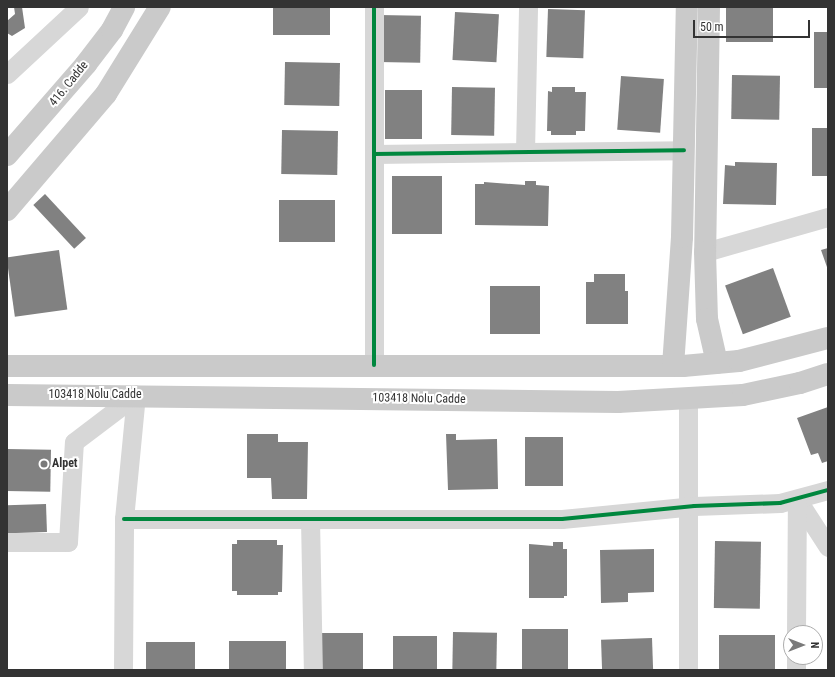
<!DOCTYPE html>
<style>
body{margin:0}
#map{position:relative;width:835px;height:677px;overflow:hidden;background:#fff;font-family:"Roboto Condensed",sans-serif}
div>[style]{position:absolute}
.building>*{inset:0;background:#818181;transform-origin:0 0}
.minor>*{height:19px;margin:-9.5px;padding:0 9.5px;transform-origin:9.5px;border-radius:9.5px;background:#d7d7d7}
.major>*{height:22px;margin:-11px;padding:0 11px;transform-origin:11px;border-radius:11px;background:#cacaca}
.cycleway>*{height:4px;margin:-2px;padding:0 2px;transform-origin:2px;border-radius:2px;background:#00873e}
.dots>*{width:11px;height:11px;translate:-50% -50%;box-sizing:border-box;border:2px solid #fff;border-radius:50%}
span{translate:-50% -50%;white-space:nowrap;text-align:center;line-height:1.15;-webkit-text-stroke:4px #fff;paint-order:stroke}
.street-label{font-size:12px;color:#333}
.poi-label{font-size:12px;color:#333;font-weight:700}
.left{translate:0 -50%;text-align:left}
.frame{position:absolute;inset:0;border:8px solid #333;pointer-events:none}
.north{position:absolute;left:783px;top:625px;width:40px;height:40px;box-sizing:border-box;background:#fff;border:1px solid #adadad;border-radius:50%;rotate:90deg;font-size:11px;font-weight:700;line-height:16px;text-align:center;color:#333}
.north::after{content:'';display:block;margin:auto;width:14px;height:18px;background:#7a7a7a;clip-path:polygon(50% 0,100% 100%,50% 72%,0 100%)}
.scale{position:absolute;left:693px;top:20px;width:117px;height:18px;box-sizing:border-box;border:2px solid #333;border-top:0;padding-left:5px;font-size:12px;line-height:14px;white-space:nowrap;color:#333;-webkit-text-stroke:3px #fff;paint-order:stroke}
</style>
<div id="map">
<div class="building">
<i style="clip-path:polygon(14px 7px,22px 7px,25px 28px,12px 36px,7px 33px,7px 21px,15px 14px)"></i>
<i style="left:273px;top:7px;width:57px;height:28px"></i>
<i style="left:726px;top:7px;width:47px;height:35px"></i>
<i style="left:548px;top:9px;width:37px;height:48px;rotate:2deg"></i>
<i style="left:455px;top:12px;width:44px;height:48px;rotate:3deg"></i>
<i style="left:379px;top:15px;width:42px;height:47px;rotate:1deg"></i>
<i style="left:814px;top:32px;width:14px;height:56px"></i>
<i style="left:285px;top:62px;width:55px;height:43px;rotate:1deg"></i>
<i style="left:732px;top:75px;width:48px;height:44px;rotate:1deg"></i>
<i style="left:621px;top:76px;width:43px;height:54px;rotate:4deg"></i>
<i style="left:452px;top:87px;width:43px;height:48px;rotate:1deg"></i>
<i style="clip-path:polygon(552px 87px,575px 87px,575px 92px,586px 92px,585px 131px,576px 131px,576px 135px,551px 135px,551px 131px,547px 131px,548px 91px,552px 92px)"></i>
<i style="left:385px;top:90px;width:37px;height:49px"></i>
<i style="left:812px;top:128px;width:16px;height:48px"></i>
<i style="left:282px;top:130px;width:56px;height:44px;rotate:1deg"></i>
<i style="clip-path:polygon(735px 162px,777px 163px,776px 205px,723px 204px,725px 165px,735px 166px)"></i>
<i style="left:392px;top:176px;width:50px;height:58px"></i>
<i style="clip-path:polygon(525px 181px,536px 181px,536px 185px,549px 186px,548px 226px,475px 225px,475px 184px,484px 184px,484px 182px,525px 185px)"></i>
<i style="left:45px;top:194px;width:60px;height:16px;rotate:47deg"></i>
<i style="left:279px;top:200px;width:56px;height:42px"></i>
<i style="clip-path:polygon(828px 248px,828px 270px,821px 250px)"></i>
<i style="left:59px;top:250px;width:60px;height:53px;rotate:82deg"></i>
<i style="left:773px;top:268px;width:52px;height:51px;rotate:70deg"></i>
<i style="clip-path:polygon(594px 274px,625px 274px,625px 291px,628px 291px,628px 324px,586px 324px,586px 282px,594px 282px)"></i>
<i style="left:490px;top:286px;width:50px;height:48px"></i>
<i style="clip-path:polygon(828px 407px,828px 461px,822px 463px,818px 453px,811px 455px,797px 418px)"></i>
<i style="clip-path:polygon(247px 434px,278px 434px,278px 442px,308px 442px,307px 499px,272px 499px,271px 478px,247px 478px)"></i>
<i style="clip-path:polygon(446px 434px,456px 434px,456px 440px,497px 439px,498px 489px,448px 490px)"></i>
<i style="left:525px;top:437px;width:38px;height:49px"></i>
<i style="left:7px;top:449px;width:44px;height:42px;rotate:1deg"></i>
<i style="left:46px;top:504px;width:28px;height:39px;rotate:88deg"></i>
<i style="clip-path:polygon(237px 540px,277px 540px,277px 545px,283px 545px,282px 592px,278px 592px,278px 595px,237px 595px,237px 591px,232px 591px,232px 544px,237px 544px)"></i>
<i style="left:715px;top:541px;width:46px;height:67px;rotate:1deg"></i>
<i style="clip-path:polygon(553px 542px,563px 542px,563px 549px,567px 549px,567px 596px,564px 596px,564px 598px,529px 598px,529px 544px,553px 546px)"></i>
<i style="clip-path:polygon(654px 549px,654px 592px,628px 593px,628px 602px,601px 603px,600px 550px)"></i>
<i style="left:522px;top:629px;width:46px;height:41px"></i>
<i style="left:453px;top:632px;width:44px;height:38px;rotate:1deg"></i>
<i style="left:321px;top:633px;width:42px;height:37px"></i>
<i style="left:775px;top:635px;width:35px;height:56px;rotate:90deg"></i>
<i style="left:393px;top:636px;width:44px;height:34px"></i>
<i style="left:652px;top:638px;width:32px;height:51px;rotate:88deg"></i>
<i style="left:286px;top:641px;width:29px;height:57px;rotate:90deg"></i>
<i style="left:146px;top:642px;width:49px;height:28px"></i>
</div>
<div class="minor">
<i style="left:374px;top:7px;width:358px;rotate:90deg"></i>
<i style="left:7px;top:74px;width:98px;rotate:-42.9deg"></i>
<i style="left:525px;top:152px;width:145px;rotate:-88.8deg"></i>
<i style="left:374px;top:154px;width:310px;rotate:-0.7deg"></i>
<i style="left:705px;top:252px;width:128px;rotate:-15.9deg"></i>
<i style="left:688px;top:399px;width:271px;rotate:90deg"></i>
<i style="left:797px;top:499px;width:57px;rotate:57.1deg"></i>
<i style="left:124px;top:519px;width:438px"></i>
<i style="left:562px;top:519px;width:133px;rotate:-5.6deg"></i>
<i style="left:694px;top:506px;width:86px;rotate:-2deg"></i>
<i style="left:780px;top:503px;width:50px;rotate:-15.2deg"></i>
<i style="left:310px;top:519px;width:151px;rotate:88.9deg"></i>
<i style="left:7px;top:542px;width:61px"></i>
<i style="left:68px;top:542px;width:100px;rotate:-86.6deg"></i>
<i style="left:74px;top:442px;width:78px;rotate:-37.2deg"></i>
<i style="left:796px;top:633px;width:134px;rotate:-89.6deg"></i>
<i style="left:123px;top:670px;width:151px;rotate:-89.6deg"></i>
<i style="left:124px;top:519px;width:125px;rotate:-84.5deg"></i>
<i style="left:796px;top:670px;width:13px;rotate:-90deg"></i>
</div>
<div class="major">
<i style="left:709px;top:7px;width:245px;rotate:90.9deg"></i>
<i style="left:705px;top:252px;width:67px;rotate:88.3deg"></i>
<i style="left:707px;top:319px;width:45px;rotate:77.2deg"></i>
<i style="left:7px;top:155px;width:121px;rotate:-49deg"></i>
<i style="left:86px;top:64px;width:43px;rotate:-52.6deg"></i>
<i style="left:112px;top:30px;width:26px;rotate:-62deg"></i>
<i style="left:7px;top:210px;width:153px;rotate:-49.5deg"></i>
<i style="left:106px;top:94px;width:102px;rotate:-58.2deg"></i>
<i style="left:7px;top:366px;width:676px"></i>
<i style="left:683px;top:366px;width:56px;rotate:-5.1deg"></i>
<i style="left:739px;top:361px;width:92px;rotate:-14.5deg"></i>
<i style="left:673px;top:366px;width:129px;rotate:-86deg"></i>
<i style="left:682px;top:237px;width:230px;rotate:-88.8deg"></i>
<i style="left:7px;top:395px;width:611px;rotate:0.66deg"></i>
<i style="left:618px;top:402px;width:125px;rotate:-3.2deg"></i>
<i style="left:743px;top:395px;width:58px;rotate:-11.9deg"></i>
<i style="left:800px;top:383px;width:29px;rotate:-18deg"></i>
</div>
<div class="cycleway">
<i style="left:374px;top:7px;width:358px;rotate:90deg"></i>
<i style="left:374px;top:154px;width:310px;rotate:-0.7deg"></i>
<i style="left:124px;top:519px;width:438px"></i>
<i style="left:562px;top:519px;width:133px;rotate:-5.6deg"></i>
<i style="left:694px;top:506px;width:86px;rotate:-2deg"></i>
<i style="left:780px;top:503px;width:50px;rotate:-15.2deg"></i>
</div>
<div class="dots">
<i style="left:44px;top:464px;background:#7a7a7a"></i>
</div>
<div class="street-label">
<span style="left:69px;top:84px;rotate:-51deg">416. Cadde</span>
<span style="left:95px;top:395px">103418 Nolu Cadde</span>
<span style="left:419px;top:399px;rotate:1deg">103418 Nolu Cadde</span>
</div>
<div class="poi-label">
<span class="left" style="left:52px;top:464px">Alpet</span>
</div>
<div class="frame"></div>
<div class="north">N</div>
<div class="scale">50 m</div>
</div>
